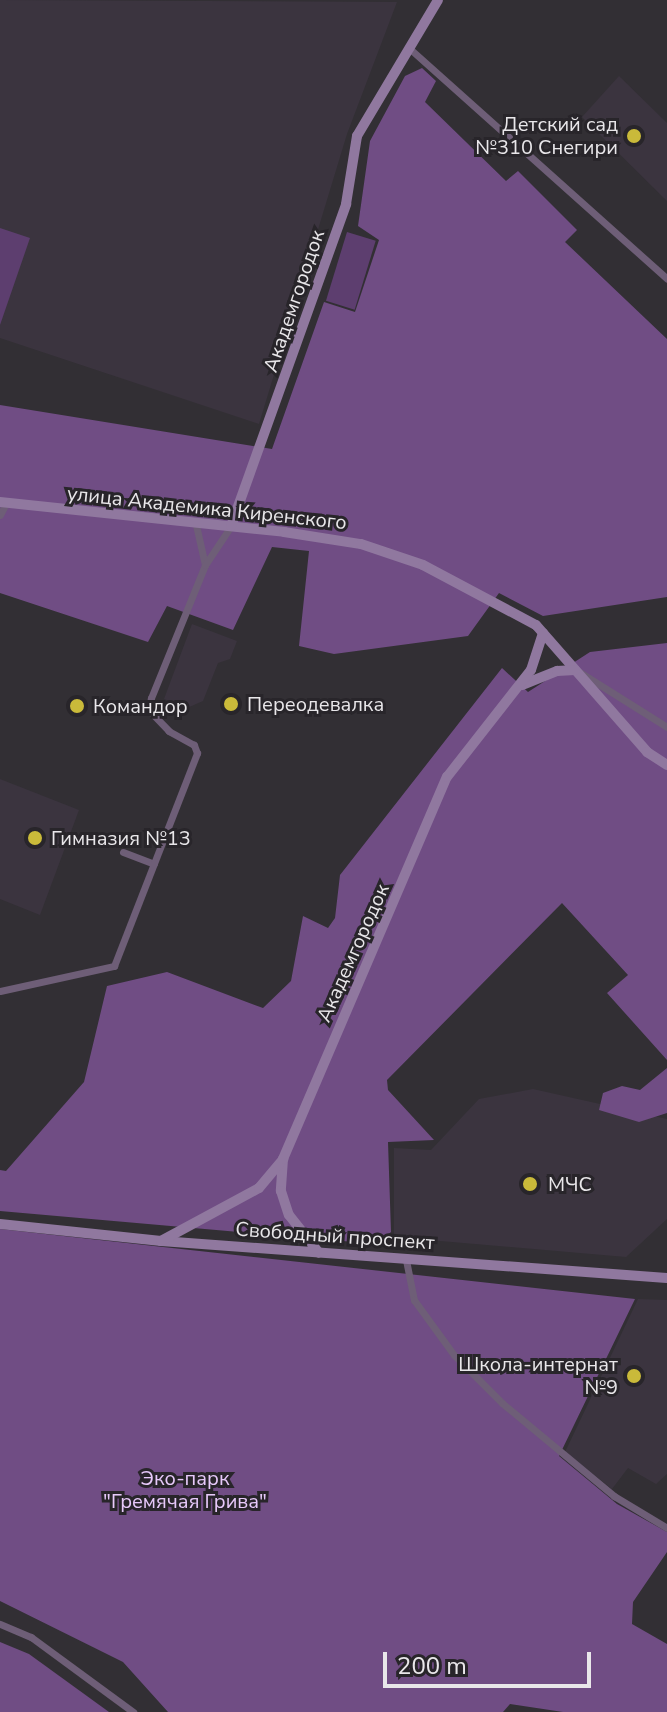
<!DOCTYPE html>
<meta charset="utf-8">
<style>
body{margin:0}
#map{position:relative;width:667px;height:1712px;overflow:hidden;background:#322f34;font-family:"Nunito Sans",sans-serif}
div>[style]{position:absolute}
.built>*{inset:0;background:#3b343f}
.green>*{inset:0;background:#5d3e6f;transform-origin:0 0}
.forest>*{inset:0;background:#704d84}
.street>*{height:7px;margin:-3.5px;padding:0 3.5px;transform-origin:3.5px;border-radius:3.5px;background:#6e5e77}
.secondary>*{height:10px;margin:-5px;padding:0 5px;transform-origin:5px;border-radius:5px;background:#90789f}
.dots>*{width:22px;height:22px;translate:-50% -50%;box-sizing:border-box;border:4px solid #28252a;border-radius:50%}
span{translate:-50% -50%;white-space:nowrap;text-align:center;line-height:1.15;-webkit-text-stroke:6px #28252a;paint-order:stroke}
.poi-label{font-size:20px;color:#e9e7ea}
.right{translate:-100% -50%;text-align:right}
.left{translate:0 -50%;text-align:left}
.street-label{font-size:20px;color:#e9e7ea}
.park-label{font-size:20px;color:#e7c9fa}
.scale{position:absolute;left:383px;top:1652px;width:208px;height:36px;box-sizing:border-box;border:4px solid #e9e7ea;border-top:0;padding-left:10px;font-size:24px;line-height:28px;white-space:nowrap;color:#e9e7ea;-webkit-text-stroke:6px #28252a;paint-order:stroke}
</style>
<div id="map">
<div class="built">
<i style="clip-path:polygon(0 0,397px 2px,347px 134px,259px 424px,0 338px)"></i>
<i style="clip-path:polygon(619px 76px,667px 123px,667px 201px,582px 117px)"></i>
<i style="clip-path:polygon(192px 624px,237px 641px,230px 659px,218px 663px,203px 701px,187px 708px,164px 699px)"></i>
<i style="clip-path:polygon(0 779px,79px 810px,40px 915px,0 899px)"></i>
<i style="clip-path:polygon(533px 1089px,667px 1119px,667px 1219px,626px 1257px,394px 1237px,394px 1148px,431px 1150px,479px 1099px)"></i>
<i style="clip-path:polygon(638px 1299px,667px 1300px,667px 1474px,656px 1484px,628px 1468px,612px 1489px,565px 1452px)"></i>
</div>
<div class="green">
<i style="clip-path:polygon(0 228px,30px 238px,0 325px)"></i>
<i style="left:347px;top:232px;width:30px;height:72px;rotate:17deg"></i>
</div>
<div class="forest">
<i style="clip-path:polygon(422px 68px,436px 81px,425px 102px,506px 181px,518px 171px,577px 230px,565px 242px,667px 339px,667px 597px,543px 616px,499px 593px,468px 636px,334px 654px,299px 646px,309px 551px,272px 547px,233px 630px,167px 606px,148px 642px,0 593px,0 405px,272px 449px,324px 302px,355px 312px,379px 240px,358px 226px,370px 141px,405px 76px)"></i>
<i style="clip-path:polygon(667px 643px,667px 1060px,607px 993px,628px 975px,562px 903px,387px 1080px,388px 1090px,434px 1140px,388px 1142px,391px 1232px,377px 1244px,0 1211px,0 1170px,6px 1171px,84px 1082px,107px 986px,167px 972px,263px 1008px,291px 981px,303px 916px,328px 928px,335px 918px,340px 875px,502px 668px,528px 692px,590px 652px)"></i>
<i style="clip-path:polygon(667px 1068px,667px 1113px,639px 1122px,599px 1110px,603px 1093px,622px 1086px,640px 1090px)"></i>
<i style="clip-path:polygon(0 1229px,635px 1299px,559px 1456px,617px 1504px,667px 1532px,667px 1552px,633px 1602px,632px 1624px,667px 1644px,667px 1712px,563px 1712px,510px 1704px,503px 1712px,168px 1712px,123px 1662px,0 1601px)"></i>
<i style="clip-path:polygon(0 1642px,29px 1654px,109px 1712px,0 1712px)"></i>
</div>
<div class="street">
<i style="left:409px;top:48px;width:346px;rotate:41.8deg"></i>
<i style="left:0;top:515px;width:13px;rotate:-63deg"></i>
<i style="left:196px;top:525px;width:41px;rotate:77.3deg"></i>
<i style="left:581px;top:673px;width:102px;rotate:32.1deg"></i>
<i style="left:123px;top:852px;width:33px;rotate:21deg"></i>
<i style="left:0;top:991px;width:117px;rotate:-12.4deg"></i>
<i style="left:114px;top:966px;width:229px;rotate:-68.7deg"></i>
<i style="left:197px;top:753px;width:9px;rotate:-111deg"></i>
<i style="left:194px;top:745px;width:29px;rotate:-151deg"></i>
<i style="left:169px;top:731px;width:29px;rotate:-134deg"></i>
<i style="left:149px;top:710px;width:12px;rotate:-81deg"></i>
<i style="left:151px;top:698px;width:144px;rotate:-67.9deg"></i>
<i style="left:205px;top:565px;width:47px;rotate:-56.3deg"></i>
<i style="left:406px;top:1260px;width:41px;rotate:78.7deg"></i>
<i style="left:414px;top:1300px;width:68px;rotate:54deg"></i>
<i style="left:454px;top:1355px;width:68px;rotate:45deg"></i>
<i style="left:502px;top:1403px;width:146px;rotate:39.7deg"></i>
<i style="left:614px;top:1496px;width:62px;rotate:31.1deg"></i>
<i style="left:0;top:1624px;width:34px;rotate:23deg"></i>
<i style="left:31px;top:1637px;width:127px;rotate:36.3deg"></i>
</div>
<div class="secondary">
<i style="left:0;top:502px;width:286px;rotate:6deg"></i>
<i style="left:284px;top:532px;width:78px;rotate:8.9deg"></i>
<i style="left:361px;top:544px;width:65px;rotate:18.7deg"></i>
<i style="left:423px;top:565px;width:128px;rotate:28deg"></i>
<i style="left:536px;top:625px;width:169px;rotate:48.8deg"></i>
<i style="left:647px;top:752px;width:24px;rotate:33deg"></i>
<i style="left:231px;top:526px;width:342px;rotate:-70.3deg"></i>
<i style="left:346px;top:204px;width:69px;rotate:-80.8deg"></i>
<i style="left:357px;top:136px;width:158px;rotate:-59.2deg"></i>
<i style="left:522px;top:685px;width:38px;rotate:-22deg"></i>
<i style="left:557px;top:671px;width:18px;rotate:-3deg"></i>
<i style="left:283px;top:1159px;width:32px;rotate:94deg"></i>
<i style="left:281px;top:1191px;width:25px;rotate:72deg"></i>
<i style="left:289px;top:1215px;width:48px;rotate:51.7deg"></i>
<i style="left:0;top:1224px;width:162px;rotate:6deg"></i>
<i style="left:161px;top:1241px;width:507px;rotate:4.18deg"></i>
<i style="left:161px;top:1241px;width:111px;rotate:-28.4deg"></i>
<i style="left:259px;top:1188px;width:38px;rotate:-50deg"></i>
<i style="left:283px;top:1159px;width:416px;rotate:-66.8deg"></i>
<i style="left:447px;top:777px;width:136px;rotate:-51.9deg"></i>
<i style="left:531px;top:670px;width:39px;rotate:-72deg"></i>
</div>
<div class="dots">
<i style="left:634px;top:136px;background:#caba3a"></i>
<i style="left:231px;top:704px;background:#caba3a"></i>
<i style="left:77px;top:706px;background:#caba3a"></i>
<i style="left:35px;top:838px;background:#caba3a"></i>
<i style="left:530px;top:1184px;background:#caba3a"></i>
<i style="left:634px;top:1376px;background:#caba3a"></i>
</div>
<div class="poi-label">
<span class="right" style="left:618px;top:136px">Детский сад<br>№310 Снегири</span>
<span class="left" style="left:247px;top:704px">Переодевалка</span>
<span class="left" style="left:93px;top:706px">Командор</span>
<span class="left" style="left:51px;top:838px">Гимназия №13</span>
<span class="left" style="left:548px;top:1184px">МЧС</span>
<span class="right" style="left:618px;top:1376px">Школа-интернат<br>№9</span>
</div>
<div class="street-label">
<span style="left:294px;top:301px;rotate:-71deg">Академгородок</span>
<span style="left:207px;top:508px;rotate:6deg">улица Академика Киренского</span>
<span style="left:353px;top:953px;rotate:-66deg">Академгородок</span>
<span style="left:335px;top:1236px;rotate:4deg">Свободный проспект</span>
</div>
<div class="park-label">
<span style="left:185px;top:1490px">Эко-парк<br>"Гремячая Грива"</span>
</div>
<div class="scale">200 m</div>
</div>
